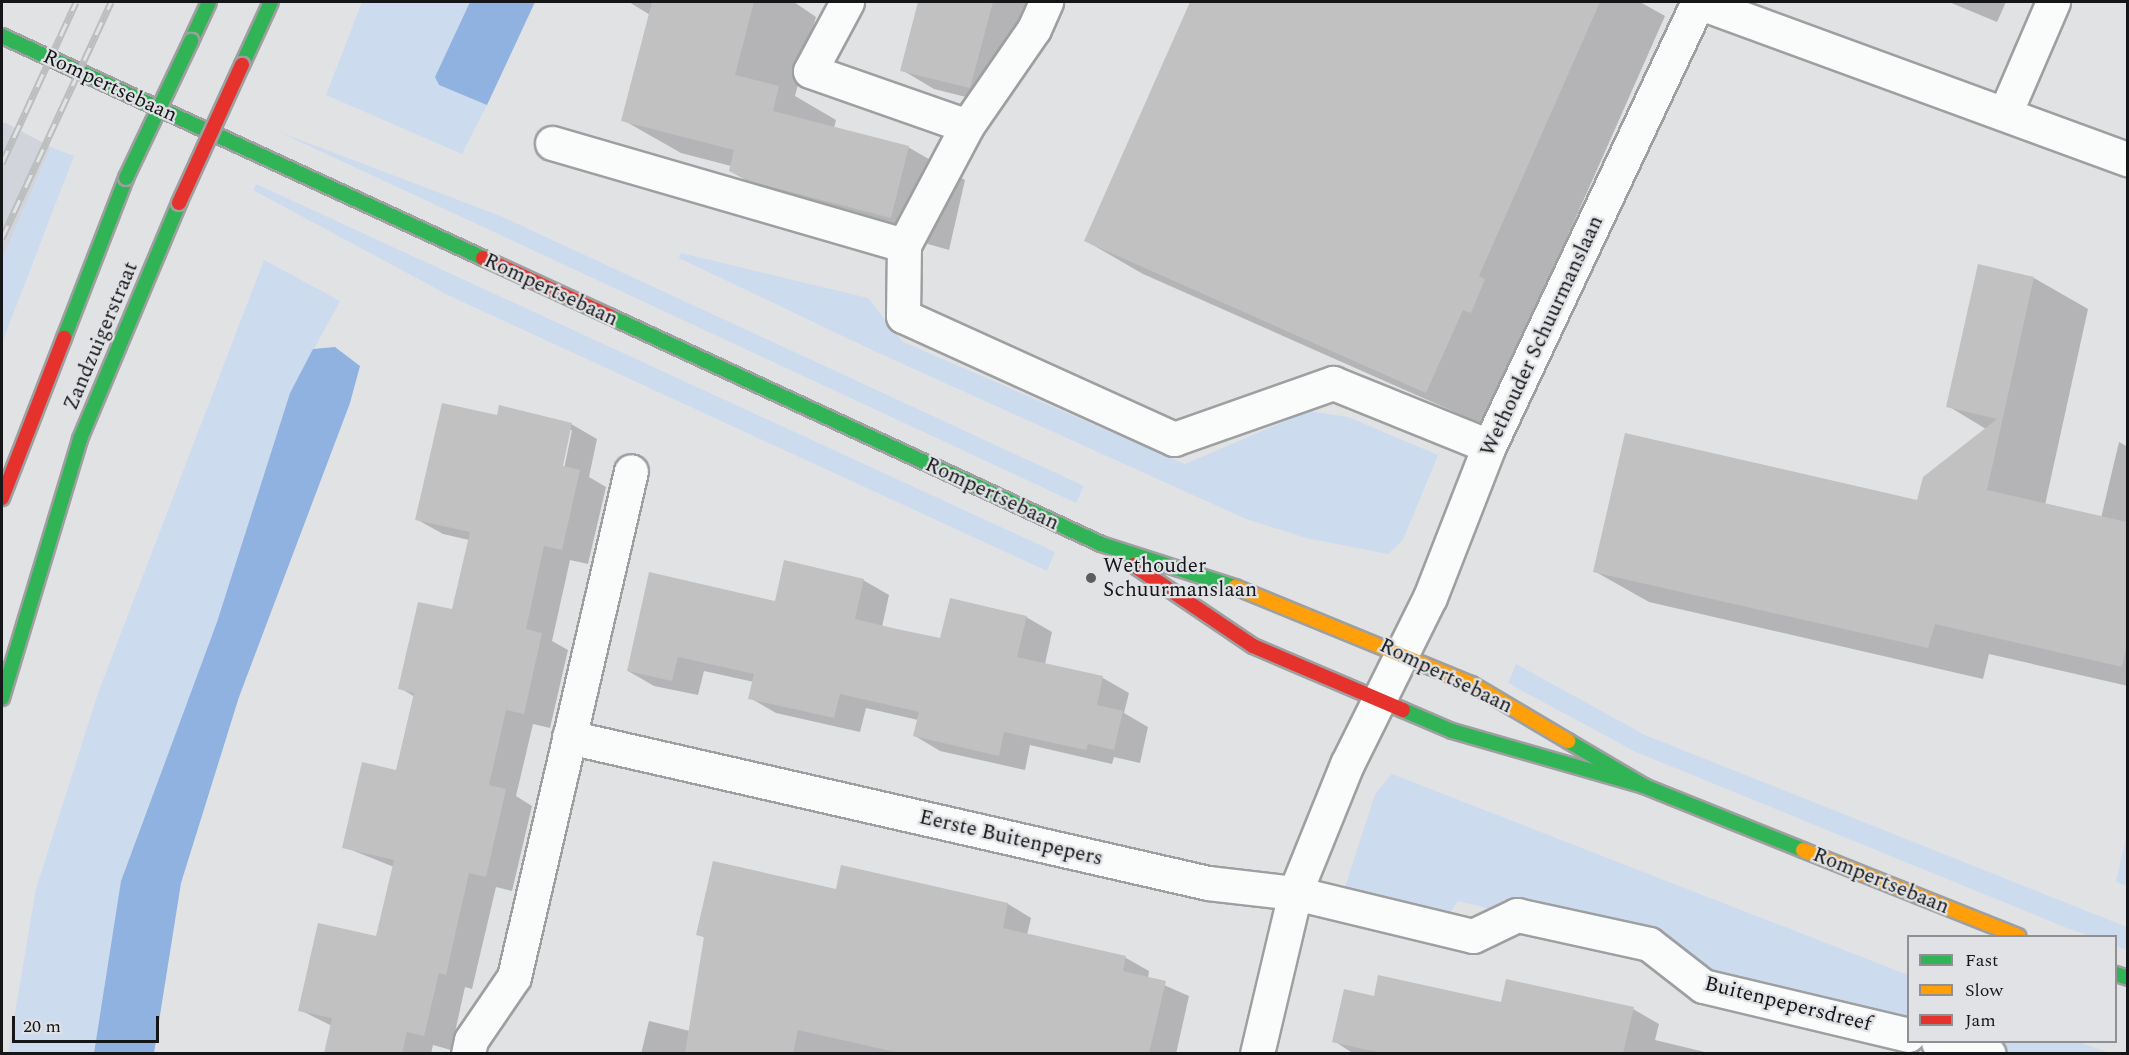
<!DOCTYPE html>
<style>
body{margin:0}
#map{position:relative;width:2129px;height:1055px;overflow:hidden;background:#e1e2e4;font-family:Spectral,serif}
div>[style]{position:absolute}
.built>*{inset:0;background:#d1d5db}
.green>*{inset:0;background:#cddbef}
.water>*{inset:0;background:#90b2e0}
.shadow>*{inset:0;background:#0003}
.building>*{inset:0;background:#c1c1c2}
.roads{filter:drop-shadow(2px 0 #9e9fa0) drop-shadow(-2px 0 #9e9fa0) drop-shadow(0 2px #9e9fa0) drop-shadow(0 -2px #9e9fa0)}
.street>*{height:33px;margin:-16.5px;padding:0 16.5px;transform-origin:16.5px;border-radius:16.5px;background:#fafbfb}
.fast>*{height:14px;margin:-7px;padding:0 7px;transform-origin:7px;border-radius:7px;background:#30b455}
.slow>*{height:14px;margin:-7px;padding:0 7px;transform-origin:7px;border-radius:7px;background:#ff9f0a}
.jam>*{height:14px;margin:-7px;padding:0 7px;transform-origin:7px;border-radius:7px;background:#e5322d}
.rail>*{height:7px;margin-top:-3.5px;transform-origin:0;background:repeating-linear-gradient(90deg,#e0e2e5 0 14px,#bcbdbd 0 28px);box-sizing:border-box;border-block:2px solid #bcbdbd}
.bridges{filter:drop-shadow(2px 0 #9e9fa0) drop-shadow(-2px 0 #9e9fa0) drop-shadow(0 2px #9e9fa0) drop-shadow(0 -2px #9e9fa0)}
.fast-bridge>*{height:14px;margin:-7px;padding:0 7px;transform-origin:7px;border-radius:7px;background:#30b455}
.jam-bridge>*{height:14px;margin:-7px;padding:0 7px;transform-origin:7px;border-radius:7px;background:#e5322d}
.dots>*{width:16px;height:16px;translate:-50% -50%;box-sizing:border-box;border:3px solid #e0e2e5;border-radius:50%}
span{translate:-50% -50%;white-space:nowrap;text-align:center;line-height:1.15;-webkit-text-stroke:4.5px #e0e2e5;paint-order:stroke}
.street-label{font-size:21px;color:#151617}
.poi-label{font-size:21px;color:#151617}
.left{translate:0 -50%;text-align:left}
.frame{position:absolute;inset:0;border:3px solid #151617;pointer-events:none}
.legend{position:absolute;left:1907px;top:935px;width:210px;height:108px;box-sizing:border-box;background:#e0e2e5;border:2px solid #8f9093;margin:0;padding:8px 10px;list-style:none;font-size:18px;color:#151617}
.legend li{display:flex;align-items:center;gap:12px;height:30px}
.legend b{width:30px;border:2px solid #8f9093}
.scale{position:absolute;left:12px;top:1016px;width:147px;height:27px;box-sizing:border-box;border:3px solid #151617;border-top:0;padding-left:8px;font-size:18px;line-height:21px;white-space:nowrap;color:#151617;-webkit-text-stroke:4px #e0e2e5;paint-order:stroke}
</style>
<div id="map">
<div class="built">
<i style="clip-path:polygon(4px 122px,51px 147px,2px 259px,2px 126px)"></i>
</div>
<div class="green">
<i style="clip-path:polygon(362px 2px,470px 2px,435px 77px,439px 85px,487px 105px,462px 154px,326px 95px)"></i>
<i style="clip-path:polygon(279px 132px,498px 215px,1084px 486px,1076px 503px)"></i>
<i style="clip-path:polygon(51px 147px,74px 156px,2px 343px,2px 259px)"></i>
<i style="clip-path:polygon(256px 184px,1055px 552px,1047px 571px,450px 296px,253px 190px)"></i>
<i style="clip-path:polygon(681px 253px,868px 298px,903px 342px,1185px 464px,1309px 411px,1348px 417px,1438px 455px,1403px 540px,1388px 554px,1306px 538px,1246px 519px,872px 350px,679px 258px)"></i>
<i style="clip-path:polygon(264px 260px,340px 301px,290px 393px,217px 622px,121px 881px,94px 1053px,8px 1054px,36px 889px,98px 693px)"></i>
<i style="clip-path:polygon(1516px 664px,1645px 735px,2127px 927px,2127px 950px,2116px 946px,2116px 936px,2090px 936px,2067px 928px,1636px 752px,1508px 683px)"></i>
<i style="clip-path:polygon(1392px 774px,1908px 975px,1908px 1042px,2079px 1042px,2110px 1053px,1929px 1053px,1687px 974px,1691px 958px,1458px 901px,1441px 926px,1340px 903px,1375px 794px)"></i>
<i style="clip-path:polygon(2127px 833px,2128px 886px,2127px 886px,2116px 882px)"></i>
</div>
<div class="water">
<i style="clip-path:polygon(470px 2px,535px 2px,487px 105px,439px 85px,435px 77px)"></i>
<i style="clip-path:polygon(335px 347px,360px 366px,350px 403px,239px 697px,181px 883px,154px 1053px,94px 1053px,121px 881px,217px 622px,290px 393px,313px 349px)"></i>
</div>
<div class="shadow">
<i style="clip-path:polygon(629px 2px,794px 2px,816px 17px,795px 96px,836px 120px,834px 128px,908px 147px,965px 180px,949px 250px,788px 204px,730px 171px,731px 166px,681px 153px,623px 120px,650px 15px)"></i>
<i style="clip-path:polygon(946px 2px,1057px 2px,1047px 42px,1021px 38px,1002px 106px,934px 89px,902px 70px)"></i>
<i style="clip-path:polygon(1192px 2px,1640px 2px,1665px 16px,1484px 425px,1143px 274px,1086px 241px)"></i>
<i style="clip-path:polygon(1949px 2px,2006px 2px,1997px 22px)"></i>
<i style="clip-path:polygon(2034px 278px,2088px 309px,2045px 505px,2101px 518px,2119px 442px,2128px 447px,2128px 686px,1989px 654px,1983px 679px,1649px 602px,1594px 571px,1918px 502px,1986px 429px,1948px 406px)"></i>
<i style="clip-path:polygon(evenodd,498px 417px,571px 424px,597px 439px,589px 477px,606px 487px,588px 564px,570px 560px,552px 641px,568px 650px,550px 728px,533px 724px,516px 796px,532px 806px,512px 891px,496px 887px,472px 989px,465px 987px,451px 1050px,433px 1045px,431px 1054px,326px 1054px,332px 1026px,300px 1010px,377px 938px,394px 867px,344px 847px,397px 772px,415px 697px,400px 688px,453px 611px,469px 540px,443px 534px,416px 519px,498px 417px,569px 430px,572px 430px,563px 474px,560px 473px,569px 430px)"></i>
<i style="clip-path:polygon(863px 580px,889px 595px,882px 627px,942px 640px,1026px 617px,1052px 632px,1045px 664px,1103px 678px,1129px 693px,1124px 713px,1148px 727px,1140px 763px,1114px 757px,1112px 764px,1030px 745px,1025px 770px,940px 751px,915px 736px,918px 720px,866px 708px,860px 732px,776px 713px,750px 698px,754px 682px,704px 671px,698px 695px,654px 686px,628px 671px,776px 603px)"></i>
<i style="clip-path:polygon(837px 891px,1008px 904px,1031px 918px,1027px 935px,1126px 958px,1149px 971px,1148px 978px,1189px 996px,1176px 1054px,641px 1054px,649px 1021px,690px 1031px,705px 938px,698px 934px)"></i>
<i style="clip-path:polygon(1375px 998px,1633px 1009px,1659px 1024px,1655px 1040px,1713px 1054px,1354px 1054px,1334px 1041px)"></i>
</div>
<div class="building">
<i style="clip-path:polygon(652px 2px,754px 2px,735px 75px,779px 86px,773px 111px,909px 146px,891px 218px,752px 182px,729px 171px,734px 150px,621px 121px)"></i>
<i style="clip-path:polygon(918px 2px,993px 2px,970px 88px,900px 71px)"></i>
<i style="clip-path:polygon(1190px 2px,1600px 2px,1479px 276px,1485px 279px,1471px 313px,1463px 310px,1426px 393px,1084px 241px)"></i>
<i style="clip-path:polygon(1978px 264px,2034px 277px,1987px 490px,2127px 522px,2127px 644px,2122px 667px,1935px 624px,1928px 648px,1593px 572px,1625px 433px,1917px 500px,1923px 477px,1997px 419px,1946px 407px)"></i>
<i style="clip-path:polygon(442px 403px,497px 415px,499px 405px,572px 423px,563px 466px,580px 470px,562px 550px,544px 546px,526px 629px,542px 633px,524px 714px,506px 710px,498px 746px,489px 785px,506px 789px,486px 877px,469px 873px,446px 975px,439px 973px,424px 1036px,407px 1032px,402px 1053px,324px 1053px,332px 1018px,298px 1011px,318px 923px,376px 936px,394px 860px,342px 848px,362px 762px,396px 770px,414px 693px,398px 689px,418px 602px,452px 609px,470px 532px,415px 520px)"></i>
<i style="clip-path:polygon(784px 560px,864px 579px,855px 619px,897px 629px,940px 638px,950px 598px,1027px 616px,1017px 657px,1103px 676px,1097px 705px,1123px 711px,1114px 750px,1088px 744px,1086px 750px,1004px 732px,999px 756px,913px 736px,919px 712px,880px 703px,840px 694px,834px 718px,748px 699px,754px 674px,678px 657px,672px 681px,627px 671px,649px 572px,775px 601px)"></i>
<i style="clip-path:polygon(713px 861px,836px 889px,841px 865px,1008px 903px,1003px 928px,1126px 956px,1123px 971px,1166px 981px,1149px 1053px,899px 1053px,798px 1030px,793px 1053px,685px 1053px,704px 937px,696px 935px)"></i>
<i style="clip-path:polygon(1378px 975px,1501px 1002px,1506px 979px,1634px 1007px,1623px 1053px,1381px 1053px,1332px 1042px,1344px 989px,1374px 996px)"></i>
</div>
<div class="roads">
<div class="street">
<i style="left:847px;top:2px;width:78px;rotate:118.2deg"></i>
<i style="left:810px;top:71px;width:166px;rotate:19.3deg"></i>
<i style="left:1698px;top:2px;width:491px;rotate:115.2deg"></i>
<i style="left:1489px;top:446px;width:162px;rotate:111.3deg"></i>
<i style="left:1430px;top:597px;width:186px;rotate:116.4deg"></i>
<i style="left:1347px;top:764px;width:139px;rotate:112deg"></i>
<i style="left:1295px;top:893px;width:183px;rotate:13.6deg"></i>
<i style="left:1473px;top:936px;width:49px;rotate:-25.5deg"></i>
<i style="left:1517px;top:915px;width:135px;rotate:12.4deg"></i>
<i style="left:1649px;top:944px;width:68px;rotate:37.9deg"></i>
<i style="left:1703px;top:986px;width:211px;rotate:13.4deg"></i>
<i style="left:1698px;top:2px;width:458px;rotate:20.1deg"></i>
<i style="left:2006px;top:111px;width:119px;rotate:-66.7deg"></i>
<i style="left:552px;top:143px;width:366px;rotate:16.2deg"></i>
<i style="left:904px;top:245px;width:71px;rotate:90.8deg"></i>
<i style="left:903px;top:316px;width:298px;rotate:24.4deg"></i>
<i style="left:1174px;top:439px;width:169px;rotate:-19.4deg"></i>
<i style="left:1333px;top:383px;width:168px;rotate:22deg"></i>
<i style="left:904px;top:245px;width:135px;rotate:-62.1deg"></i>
<i style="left:967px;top:126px;width:118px;rotate:-55.4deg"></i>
<i style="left:1034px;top:29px;width:30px;rotate:-66deg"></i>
<i style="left:569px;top:737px;width:655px;rotate:12.87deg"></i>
<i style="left:1208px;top:883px;width:88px;rotate:6.6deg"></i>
<i style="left:1295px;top:893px;width:165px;rotate:103.3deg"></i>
<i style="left:1938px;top:1042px;width:52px;rotate:13.2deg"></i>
<i style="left:468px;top:1054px;width:14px;rotate:-78deg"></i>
<i style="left:471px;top:1040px;width:76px;rotate:-55.7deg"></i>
<i style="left:514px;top:977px;width:519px;rotate:-76.98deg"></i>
</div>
<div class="fast">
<i style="left:2px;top:36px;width:530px;rotate:24.78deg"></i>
<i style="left:191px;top:41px;width:43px;rotate:-65.2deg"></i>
<i style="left:242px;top:65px;width:69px;rotate:-65.3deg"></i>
<i style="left:609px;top:316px;width:542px;rotate:24.86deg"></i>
<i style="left:1101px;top:544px;width:141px;rotate:17.8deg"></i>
<i style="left:64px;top:338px;width:172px;rotate:-68.8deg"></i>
<i style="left:2px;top:698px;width:270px;rotate:-73.2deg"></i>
<i style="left:80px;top:439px;width:256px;rotate:-67.2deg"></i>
<i style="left:1403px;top:710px;width:53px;rotate:23.2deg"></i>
<i style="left:1452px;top:731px;width:200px;rotate:16deg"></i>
<i style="left:1644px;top:786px;width:171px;rotate:21.9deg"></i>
<i style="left:1568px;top:741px;width:88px;rotate:30.6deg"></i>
<i style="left:2116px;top:974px;width:13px;rotate:18deg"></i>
</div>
<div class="slow">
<i style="left:1235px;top:587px;width:256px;rotate:22.3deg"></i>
<i style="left:1472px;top:684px;width:112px;rotate:30.7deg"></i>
<i style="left:1803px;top:850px;width:232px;rotate:21.8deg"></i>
</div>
<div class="jam">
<i style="left:483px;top:258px;width:139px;rotate:24.7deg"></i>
<i style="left:2px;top:498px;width:172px;rotate:-68.8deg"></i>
<i style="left:1133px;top:565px;width:145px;rotate:34deg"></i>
<i style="left:1253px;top:646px;width:163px;rotate:23.1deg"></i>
</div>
</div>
<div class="rail">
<i style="left:2px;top:163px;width:177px;rotate:-65.3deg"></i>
<i style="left:2px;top:238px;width:260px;rotate:-65.2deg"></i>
</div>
<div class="bridges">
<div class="fast-bridge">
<i style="left:126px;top:178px;width:152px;rotate:-64.6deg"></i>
</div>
<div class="jam-bridge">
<i style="left:179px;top:203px;width:152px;rotate:-65.5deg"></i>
</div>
</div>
<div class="dots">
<i style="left:1091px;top:578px;background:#5c5d5f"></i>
</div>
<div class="street-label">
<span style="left:110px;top:86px;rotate:25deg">Rompertsebaan</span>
<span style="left:551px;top:290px;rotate:25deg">Rompertsebaan</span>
<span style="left:101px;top:336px;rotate:-67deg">Zandzuigerstraat</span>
<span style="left:1542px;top:336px;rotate:-65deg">Wethouder Schuurmanslaan</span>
<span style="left:992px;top:494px;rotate:25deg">Rompertsebaan</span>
<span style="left:1446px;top:676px;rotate:26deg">Rompertsebaan</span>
<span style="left:1011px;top:838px;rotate:13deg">Eerste Buitenpepers</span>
<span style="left:1881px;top:881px;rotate:22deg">Rompertsebaan</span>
<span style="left:1788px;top:1004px;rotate:14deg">Buitenpepersdreef</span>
</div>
<div class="poi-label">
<span class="left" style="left:1103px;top:578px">Wethouder<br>Schuurmanslaan</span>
</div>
<div class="frame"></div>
<ul class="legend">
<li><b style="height:8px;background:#30b455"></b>Fast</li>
<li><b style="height:8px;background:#ff9f0a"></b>Slow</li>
<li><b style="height:8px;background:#e5322d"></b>Jam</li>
</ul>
<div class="scale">20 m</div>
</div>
